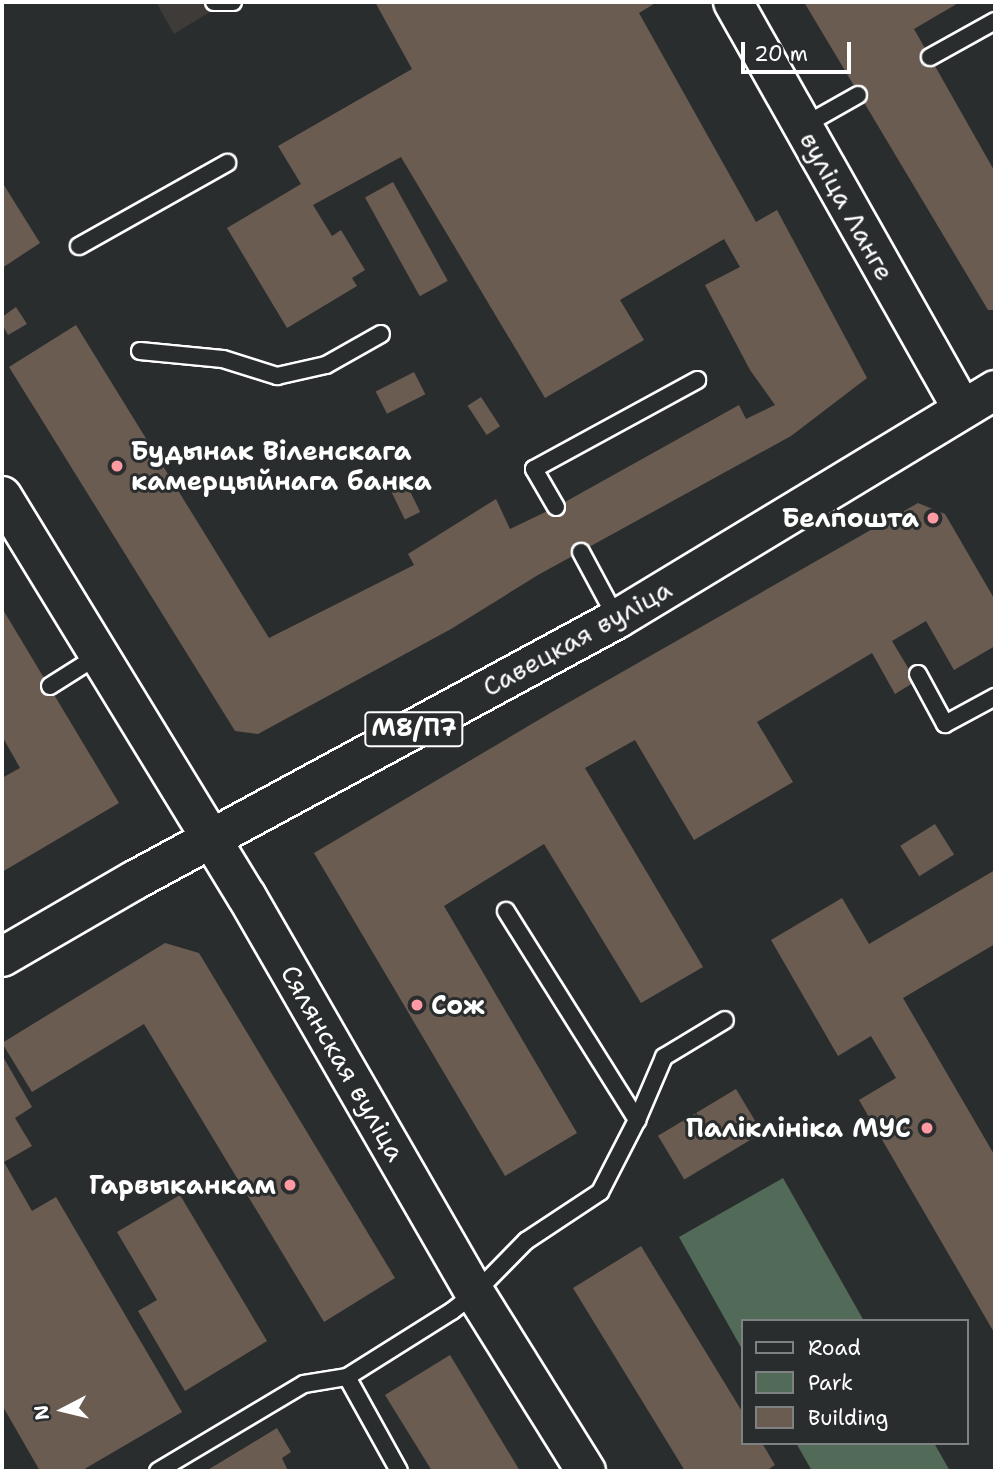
<!DOCTYPE html>
<meta charset="utf-8">
<style>
body{margin:0}
#map{position:relative;width:997px;height:1473px;overflow:hidden;background:#2a2d2e;font-family:"Shantell Sans",sans-serif}
div>[style]{position:absolute}
.built>*{inset:0;background:#3e3b39}
.green>*{inset:0;background:#526b59}
.building>*{inset:0;background:#6b5c52;transform-origin:0 0}
.roads{filter:drop-shadow(2px 0 #fff) drop-shadow(-2px 0 #fff) drop-shadow(0 2px #fff) drop-shadow(0 -2px #fff)}
.service>*{height:16px;margin:-8px;padding:0 8px;transform-origin:8px;border-radius:8px;background:#2a2d2e}
.tertiary>*{height:38px;margin:-19px;padding:0 19px;transform-origin:19px;border-radius:19px;background:#2a2d2e}
.primary>*{height:38px;margin:-19px;padding:0 19px;transform-origin:19px;border-radius:19px;background:#2a2d2e}
.dots>*{width:19px;height:19px;translate:-50% -50%;box-sizing:border-box;border:4px solid #2a2d2e;border-radius:50%}
span{translate:-50% -50%;white-space:nowrap;text-align:center;line-height:1.15;-webkit-text-stroke:6px #2a2d2e;paint-order:stroke}
.shield-label span{padding:2px 5px;background:#2a2d2e;border:2px solid;border-radius:5px;-webkit-text-stroke-width:0}
.shield-label{font-size:24px;color:#fff;font-weight:700}
.street-label{font-size:26px;color:#fff}
.poi-label{font-size:26px;color:#fff;font-weight:700}
.left{translate:0 -50%;text-align:left}
.right{translate:-100% -50%;text-align:right}
.frame{position:absolute;inset:0;border:4px solid #fff;pointer-events:none}
.legend{position:absolute;left:741px;top:1319px;width:228px;height:126px;box-sizing:border-box;background:#2a2d2e;border:2px solid #7f8182;margin:0;padding:9px 12px;list-style:none;font-size:21px;color:#fff}
.legend li{display:flex;align-items:center;gap:14px;height:35px}
.legend b{width:35px;border:2px solid #7f8182}
.north{position:absolute;left:28px;top:1375px;width:70px;height:70px;-webkit-text-stroke:5px #2a2d2e;paint-order:stroke;rotate:263deg;font-size:19px;font-weight:700;line-height:28px;text-align:center;color:#fff}
.north::after{content:'';display:block;margin:auto;width:24px;height:32px;background:#fff;clip-path:polygon(50% 0,100% 100%,50% 72%,0 100%)}
.scale{position:absolute;left:741px;top:42px;width:110px;height:32px;box-sizing:border-box;border:4px solid #fff;border-top:0;padding-left:9px;font-size:21px;line-height:24px;white-space:nowrap;color:#fff;-webkit-text-stroke:5px #2a2d2e;paint-order:stroke}
</style>
<div id="map">
<div class="built">
<i style="clip-path:polygon(156px 2px,226px 2px,174px 34px)"></i>
</div>
<div class="green">
<i style="clip-path:polygon(783px 1178px,864px 1321px,743px 1321px,743px 1351px,679px 1237px)"></i>
<i style="clip-path:polygon(796px 1443px,934px 1443px,950px 1471px,812px 1471px)"></i>
</div>
<div class="building">
<i style="clip-path:polygon(375px 2px,657px 2px,639px 13px,756px 222px,777px 210px,867px 378px,791px 436px,538px 575px,451px 629px,258px 734px,235px 731px,9px 367px,76px 325px,269px 638px,414px 565px,408px 554px,496px 499px,510px 529px,556px 507px,739px 405px,746px 419px,775px 405px,750px 370px,705px 285px,740px 267px,724px 239px,620px 300px,644px 340px,545px 398px,401px 157px,313px 205px,332px 236px,341px 230px,365px 270px,352px 278px,357px 286px,287px 328px,227px 228px,301px 184px,278px 146px,412px 69px)"></i>
<i style="clip-path:polygon(804px 2px,960px 2px,914px 29px,995px 172px,995px 310px,988px 310px)"></i>
<i style="clip-path:polygon(2px 182px,40px 243px,2px 268px)"></i>
<i style="left:393px;top:182px;width:113px;height:32px;rotate:61deg"></i>
<i style="clip-path:polygon(16px 307px,27px 324px,8px 335px,2px 324px,2px 317px)"></i>
<i style="left:414px;top:372px;width:25px;height:43px;rotate:63deg"></i>
<i style="left:481px;top:397px;width:35px;height:16px;rotate:57deg"></i>
<i style="left:407px;top:485px;width:30px;height:17px;rotate:64deg"></i>
<i style="clip-path:polygon(918px 503px,945px 514px,995px 600px,995px 646px,954px 670px,926px 621px,892px 641px,916px 681px,895px 694px,872px 653px,757px 722px,793px 782px,694px 840px,635px 740px,585px 768px,703px 967px,641px 1003px,544px 844px,444px 906px,577px 1133px,505px 1176px,314px 853px,552px 712px)"></i>
<i style="clip-path:polygon(2px 608px,119px 803px,2px 872px,2px 778px,20px 768px,2px 736px)"></i>
<i style="left:935px;top:824px;width:36px;height:41px;rotate:58deg"></i>
<i style="clip-path:polygon(995px 870px,995px 944px,903px 998px,995px 1156px,995px 1334px,859px 1100px,896px 1078px,871px 1036px,838px 1056px,771px 940px,842px 898px,869px 944px)"></i>
<i style="clip-path:polygon(165px 943px,199px 953px,395px 1278px,324px 1322px,144px 1024px,32px 1092px,2px 1043px)"></i>
<i style="clip-path:polygon(2px 1055px,32px 1107px,15px 1118px,32px 1146px,4px 1162px,32px 1211px,56px 1197px,182px 1412px,81px 1471px,40px 1471px,2px 1405px)"></i>
<i style="left:736px;top:1089px;width:51px;height:91px;rotate:59deg"></i>
<i style="clip-path:polygon(180px 1195px,267px 1341px,185px 1391px,138px 1311px,157px 1300px,117px 1232px)"></i>
<i style="clip-path:polygon(641px 1246px,743px 1413px,743px 1443px,762px 1443px,775px 1465px,766px 1471px,685px 1471px,573px 1288px)"></i>
<i style="clip-path:polygon(450px 1355px,520px 1471px,432px 1471px,385px 1395px)"></i>
<i style="clip-path:polygon(277px 1428px,291px 1452px,282px 1458px,288px 1471px,206px 1471px)"></i>
</div>
<div class="roads">
<div class="service">
<i style="left:214px;top:2px;width:19px"></i>
<i style="left:930px;top:57px;width:74px;rotate:-29deg"></i>
<i style="left:803px;top:126px;width:63px;rotate:-29.4deg"></i>
<i style="left:79px;top:246px;width:170px;rotate:-29.3deg"></i>
<i style="left:140px;top:351px;width:83px;rotate:5.5deg"></i>
<i style="left:223px;top:359px;width:57px;rotate:17.5deg"></i>
<i style="left:277px;top:376px;width:50px;rotate:-12.7deg"></i>
<i style="left:326px;top:365px;width:63px;rotate:-29.4deg"></i>
<i style="left:556px;top:507px;width:44px;rotate:-120.1deg"></i>
<i style="left:534px;top:469px;width:186px;rotate:-28.6deg"></i>
<i style="left:581px;top:552px;width:76px;rotate:61.8deg"></i>
<i style="left:918px;top:674px;width:57px;rotate:61.6deg"></i>
<i style="left:945px;top:724px;width:57px;rotate:-28.4deg"></i>
<i style="left:50px;top:686px;width:58px;rotate:-32.3deg"></i>
<i style="left:506px;top:911px;width:247px;rotate:57.9deg"></i>
<i style="left:347px;top:1377px;width:107px;rotate:61deg"></i>
<i style="left:158px;top:1471px;width:170px;rotate:-30.8deg"></i>
<i style="left:304px;top:1384px;width:44px;rotate:-9.2deg"></i>
<i style="left:347px;top:1377px;width:124px;rotate:-32.2deg"></i>
<i style="left:452px;top:1311px;width:29px;rotate:-38deg"></i>
<i style="left:475px;top:1293px;width:73px;rotate:-45.6deg"></i>
<i style="left:526px;top:1241px;width:89px;rotate:-33.5deg"></i>
<i style="left:600px;top:1192px;width:81px;rotate:-62.8deg"></i>
<i style="left:637px;top:1120px;width:69px;rotate:-66.8deg"></i>
<i style="left:664px;top:1057px;width:71px;rotate:-31.2deg"></i>
</div>
<div class="tertiary">
<i style="left:733px;top:2px;width:467px;rotate:60.6deg"></i>
<i style="left:2px;top:496px;width:470px;rotate:58.6deg"></i>
<i style="left:247px;top:897px;width:457px;rotate:60.1deg"></i>
<i style="left:475px;top:1293px;width:210px;rotate:58.1deg"></i>
</div>
<div class="primary">
<i style="left:2px;top:957px;width:154px;rotate:-30.1deg"></i>
<i style="left:135px;top:880px;width:548px;rotate:-28.44deg"></i>
<i style="left:617px;top:619px;width:442px;rotate:-31.2deg"></i>
</div>
</div>
<div class="dots">
<i style="left:117px;top:466px;background:#ff9aa2"></i>
<i style="left:933px;top:518px;background:#ff9aa2"></i>
<i style="left:417px;top:1005px;background:#ff9aa2"></i>
<i style="left:927px;top:1128px;background:#ff9aa2"></i>
<i style="left:290px;top:1185px;background:#ff9aa2"></i>
</div>
<div class="shield-label">
<span style="left:414px;top:729px">М8/П7</span>
</div>
<div class="street-label">
<span style="left:847px;top:206px;rotate:61deg">вуліца Ланге</span>
<span style="left:577px;top:638px;rotate:-29deg">Савецкая вуліца</span>
<span style="left:343px;top:1063px;rotate:60deg">Сялянская вуліца</span>
</div>
<div class="poi-label">
<span class="left" style="left:131px;top:466px">Будынак Віленскага<br>камерцыйнага банка</span>
<span class="right" style="left:919px;top:518px">Белпошта</span>
<span class="left" style="left:431px;top:1005px">Сож</span>
<span class="right" style="left:911px;top:1128px">Паліклініка МУС</span>
<span class="right" style="left:276px;top:1185px">Гарвыканкам</span>
</div>
<div class="frame"></div>
<ul class="legend">
<li><b style="height:9px;background:#2a2d2e"></b>Road</li>
<li><b style="height:19px;background:#526b59"></b>Park</li>
<li><b style="height:19px;background:#6b5c52"></b>Building</li>
</ul>
<div class="north">N</div>
<div class="scale">20 m</div>
</div>
